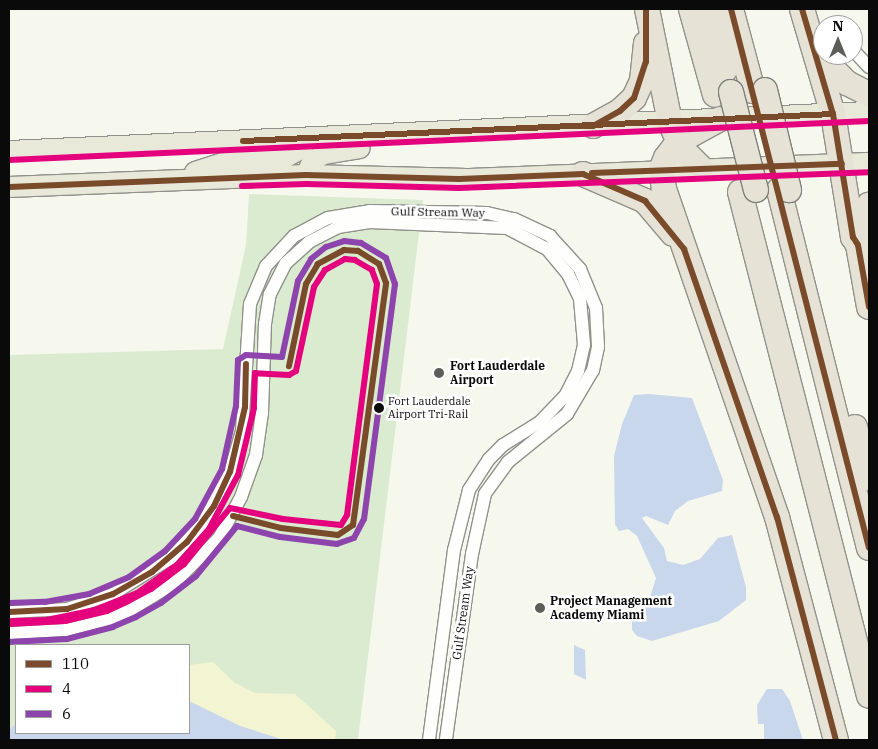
<!DOCTYPE html>
<style>
body{margin:0}
#map{position:relative;width:878px;height:749px;overflow:hidden;background:#f7f8ed;font-family:"IBM Plex Serif",serif}
div>[style]{position:absolute}
.green>*{inset:0;background:#daebd0}
.sand>*{inset:0;background:#f3f5d2}
.water>*{inset:0;background:#c9d7ed}
.roads{filter:drop-shadow(1px 0 #91918c) drop-shadow(-1px 0 #91918c) drop-shadow(0 1px #91918c) drop-shadow(0 -1px #91918c)}
.street>*{height:12px;margin:-6px;padding:0 6px;transform-origin:6px;border-radius:6px;background:#fefefc}
.primary>*{height:20px;margin:-10px;padding:0 10px;transform-origin:10px;border-radius:10px;background:#e8e9d9}
.highway>*{height:24px;margin:-12px;padding:0 12px;transform-origin:12px;border-radius:12px;background:#e6e2d5}
.bridges{filter:drop-shadow(1px 0 #7e7e7a) drop-shadow(-1px 0 #7e7e7a) drop-shadow(0 1px #7e7e7a) drop-shadow(0 -1px #7e7e7a)}
.highway-bridge>*{height:24px;margin:-12px;padding:0 12px;transform-origin:12px;border-radius:12px;background:#e6e2d5}
.bus-1>*{height:6px;margin:-3px;padding:0 3px;transform-origin:3px;border-radius:3px;background:#7a4b2a}
.bus-2>*{height:6px;margin:-3px;padding:0 3px;transform-origin:3px;border-radius:3px;background:#e5007d}
.bus-3>*{height:6px;margin:-3px;padding:0 3px;transform-origin:3px;border-radius:3px;background:#8e44ad}
.dots>*{width:14px;height:14px;translate:-50% -50%;box-sizing:border-box;border:2px solid #fff;border-radius:50%}
span{translate:-50% -50%;white-space:nowrap;text-align:center;line-height:1.15;-webkit-text-stroke:5px #fff;paint-order:stroke}
.bus-label{font-size:11px;color:#0a0a0a}
.left{translate:0 -50%;text-align:left}
.street-label{font-size:12px;color:#0a0a0a}
.poi-label{font-size:12px;color:#0a0a0a;font-weight:700}
.frame{position:absolute;inset:0;border:10px solid #0a0a0a;pointer-events:none}
.legend{position:absolute;left:15px;top:644px;width:175px;height:90px;box-sizing:border-box;background:#fff;border:1px solid #9d9d9d;margin:0;padding:6px 9px;list-style:none;font-size:15px;color:#0a0a0a}
.legend li{display:flex;align-items:center;gap:10px;height:25px}
.legend b{width:25px;border:1px solid #9d9d9d}
.north{position:absolute;left:813px;top:15px;width:50px;height:50px;box-sizing:border-box;background:#fff;border:1px solid #9d9d9d;border-radius:50%;rotate:0deg;font-size:14px;font-weight:700;line-height:20px;text-align:center;color:#0a0a0a}
.north::after{content:'';display:block;margin:auto;width:18px;height:22px;background:#5d5d59;clip-path:polygon(50% 0,100% 100%,50% 72%,0 100%)}
</style>
<div id="map">
<div class="green">
<i style="clip-path:polygon(evenodd,249px 194px,423px 200px,358px 740px,9px 740px,9px 355px,223px 349px,246px 245px,249px 194px,16px 645px,189px 645px,189px 733px,16px 733px,16px 645px)"></i>
</div>
<div class="sand">
<i style="clip-path:polygon(213px 662px,235px 683px,255px 693px,295px 694px,336px 731px,335px 740px,284px 740px,240px 726px,189px 701px,189px 665px)"></i>
</div>
<div class="water">
<i style="clip-path:polygon(649px 394px,692px 398px,723px 480px,722px 491px,688px 501px,675px 511px,668px 525px,646px 516px,642px 518px,664px 548px,667px 561px,683px 565px,700px 559px,718px 538px,732px 535px,746px 587px,746px 600px,719px 621px,652px 641px,637px 636px,632px 630px,632px 622px,651px 594px,656px 578px,637px 536px,628px 529px,619px 531px,615px 524px,614px 456px,622px 424px,634px 395px)"></i>
<i style="clip-path:polygon(574px 645px,585px 650px,586px 680px,574px 674px)"></i>
<i style="clip-path:polygon(767px 689px,782px 689px,790px 701px,803px 740px,764px 740px,764px 724px,758px 724px,757px 705px)"></i>
<i style="clip-path:polygon(189px 701px,240px 726px,284px 740px,9px 740px,9px 730px,16px 724px,16px 733px,189px 733px)"></i>
</div>
<div class="roads">
<div class="street">
<i style="left:853px;top:50px;width:23px;rotate:47deg"></i>
<i style="left:9px;top:612px;width:58px;rotate:-3deg"></i>
<i style="left:67px;top:609px;width:48px;rotate:-18.1deg"></i>
<i style="left:113px;top:594px;width:68px;rotate:-31.8deg"></i>
<i style="left:171px;top:558px;width:46px;rotate:-47.6deg"></i>
<i style="left:202px;top:524px;width:59px;rotate:-61.7deg"></i>
<i style="left:230px;top:472px;width:43px;rotate:-73.7deg"></i>
<i style="left:242px;top:431px;width:127px;rotate:-86.4deg"></i>
<i style="left:250px;top:304px;width:41px;rotate:-67.2deg"></i>
<i style="left:266px;top:266px;width:41px;rotate:-47deg"></i>
<i style="left:294px;top:236px;width:38px;rotate:-28deg"></i>
<i style="left:328px;top:218px;width:43px;rotate:-9.5deg"></i>
<i style="left:370px;top:211px;width:117px;rotate:1deg"></i>
<i style="left:487px;top:213px;width:28px;rotate:13deg"></i>
<i style="left:514px;top:219px;width:40px;rotate:25deg"></i>
<i style="left:550px;top:236px;width:45px;rotate:47.7deg"></i>
<i style="left:580px;top:269px;width:42px;rotate:67.7deg"></i>
<i style="left:596px;top:308px;width:39px;rotate:87deg"></i>
<i style="left:598px;top:347px;width:24px;rotate:102deg"></i>
<i style="left:593px;top:370px;width:51px;rotate:120.6deg"></i>
<i style="left:567px;top:414px;width:76px;rotate:140.9deg"></i>
<i style="left:508px;top:462px;width:39px;rotate:126deg"></i>
<i style="left:485px;top:494px;width:61px;rotate:102.2deg"></i>
<i style="left:472px;top:554px;width:188px;rotate:98deg"></i>
<i style="left:9px;top:633px;width:57px;rotate:-3deg"></i>
<i style="left:66px;top:630px;width:45px;rotate:-14deg"></i>
<i style="left:110px;top:619px;width:24px;rotate:-24deg"></i>
<i style="left:132px;top:609px;width:48px;rotate:-31.4deg"></i>
<i style="left:173px;top:584px;width:65px;rotate:-45deg"></i>
<i style="left:219px;top:538px;width:47px;rotate:-61.8deg"></i>
<i style="left:241px;top:497px;width:45px;rotate:-70.3deg"></i>
<i style="left:256px;top:455px;width:42px;rotate:-81.9deg"></i>
<i style="left:262px;top:413px;width:89px;rotate:-88.1deg"></i>
<i style="left:265px;top:324px;width:30px;rotate:-81deg"></i>
<i style="left:270px;top:294px;width:35px;rotate:-63deg"></i>
<i style="left:286px;top:263px;width:31px;rotate:-42deg"></i>
<i style="left:309px;top:242px;width:33px;rotate:-27deg"></i>
<i style="left:338px;top:227px;width:32px;rotate:-9deg"></i>
<i style="left:370px;top:222px;width:137px;rotate:2.5deg"></i>
<i style="left:507px;top:228px;width:45px;rotate:27.7deg"></i>
<i style="left:547px;top:249px;width:33px;rotate:50deg"></i>
<i style="left:568px;top:274px;width:28px;rotate:64deg"></i>
<i style="left:580px;top:299px;width:46px;rotate:85deg"></i>
<i style="left:584px;top:345px;width:27px;rotate:103deg"></i>
<i style="left:578px;top:371px;width:27px;rotate:117deg"></i>
<i style="left:566px;top:395px;width:37px;rotate:134deg"></i>
<i style="left:540px;top:422px;width:44px;rotate:148.1deg"></i>
<i style="left:503px;top:445px;width:20px;rotate:135deg"></i>
<i style="left:489px;top:459px;width:37px;rotate:123deg"></i>
<i style="left:469px;top:490px;width:62px;rotate:104deg"></i>
<i style="left:454px;top:550px;width:192px;rotate:97.5deg"></i>
</div>
<div class="primary">
<i style="left:9px;top:151px;width:861px;rotate:-2.6deg"></i>
<i style="left:195px;top:172px;width:40px;rotate:-18deg"></i>
<i style="left:233px;top:160px;width:53px;rotate:-3.2deg"></i>
<i style="left:286px;top:157px;width:18px;rotate:-29deg"></i>
<i style="left:302px;top:148px;width:9px;rotate:-77deg"></i>
<i style="left:306px;top:175px;width:14px;rotate:-65deg"></i>
<i style="left:312px;top:162px;width:14px;rotate:-36deg"></i>
<i style="left:323px;top:154px;width:37px;rotate:-9deg"></i>
<i style="left:9px;top:187px;width:297px;rotate:-2.3deg"></i>
<i style="left:306px;top:175px;width:161px;rotate:1.4deg"></i>
<i style="left:467px;top:179px;width:402px;rotate:-2.3deg"></i>
</div>
<div class="highway">
<i style="left:647px;top:9px;width:115px;rotate:78.5deg"></i>
<i style="left:670px;top:122px;width:30px;rotate:66deg"></i>
<i style="left:682px;top:149px;width:27px;rotate:45deg"></i>
<i style="left:691px;top:9px;width:89px;rotate:74.4deg"></i>
<i style="left:709px;top:9px;width:63px;rotate:75.3deg"></i>
<i style="left:731px;top:9px;width:85px;rotate:75deg"></i>
<i style="left:802px;top:9px;width:109px;rotate:73.6deg"></i>
<i style="left:833px;top:114px;width:125px;rotate:80.8deg"></i>
<i style="left:853px;top:237px;width:9px;rotate:58deg"></i>
<i style="left:858px;top:245px;width:63px;rotate:79.9deg"></i>
<i style="left:826px;top:55px;width:16px;rotate:63deg"></i>
<i style="left:833px;top:69px;width:20px;rotate:45deg"></i>
<i style="left:847px;top:83px;width:25px;rotate:27deg"></i>
<i style="left:720px;top:119px;width:48px;rotate:151.3deg"></i>
<i style="left:678px;top:142px;width:20px;rotate:127deg"></i>
<i style="left:666px;top:158px;width:13px;rotate:113deg"></i>
<i style="left:661px;top:170px;width:19px;rotate:81deg"></i>
<i style="left:664px;top:189px;width:347px;rotate:71deg"></i>
<i style="left:777px;top:517px;width:231px;rotate:75.2deg"></i>
<i style="left:593px;top:126px;width:31px;rotate:-29deg"></i>
<i style="left:620px;top:111px;width:19px;rotate:-43deg"></i>
<i style="left:634px;top:98px;width:19px;rotate:-65deg"></i>
<i style="left:642px;top:81px;width:38px;rotate:-84deg"></i>
<i style="left:583px;top:174px;width:68px;rotate:23.5deg"></i>
<i style="left:645px;top:201px;width:43px;rotate:49.7deg"></i>
<i style="left:779px;top:190px;width:369px;rotate:75.9deg"></i>
<i style="left:740px;top:192px;width:520px;rotate:75.64deg"></i>
<i style="left:858px;top:243px;width:40px;rotate:-74deg"></i>
<i style="left:855px;top:427px;width:53px;rotate:74.6deg"></i>
</div>
</div>
<div class="bridges">
<div class="highway-bridge">
<i style="left:765px;top:90px;width:103px;rotate:76.5deg"></i>
<i style="left:731px;top:92px;width:101px;rotate:75.7deg"></i>
</div>
</div>
<div class="bus-1">
<i style="left:731px;top:9px;width:556px;rotate:75.64deg"></i>
<i style="left:802px;top:9px;width:109px;rotate:73.6deg"></i>
<i style="left:833px;top:114px;width:125px;rotate:80.8deg"></i>
<i style="left:853px;top:237px;width:9px;rotate:58deg"></i>
<i style="left:858px;top:245px;width:63px;rotate:79.9deg"></i>
<i style="left:583px;top:126px;width:10px"></i>
<i style="left:593px;top:126px;width:31px;rotate:-29deg"></i>
<i style="left:620px;top:111px;width:19px;rotate:-43deg"></i>
<i style="left:634px;top:98px;width:38px;rotate:-72deg"></i>
<i style="left:646px;top:62px;width:53px;rotate:-90deg"></i>
<i style="left:243px;top:141px;width:591px;rotate:-2.62deg"></i>
<i style="left:592px;top:173px;width:250px;rotate:-2.1deg"></i>
<i style="left:9px;top:187px;width:297px;rotate:-2.3deg"></i>
<i style="left:306px;top:175px;width:153px;rotate:1.5deg"></i>
<i style="left:459px;top:179px;width:124px;rotate:-2.3deg"></i>
<i style="left:583px;top:174px;width:68px;rotate:23.5deg"></i>
<i style="left:645px;top:201px;width:62px;rotate:50.9deg"></i>
<i style="left:684px;top:249px;width:284px;rotate:70.9deg"></i>
<i style="left:777px;top:517px;width:231px;rotate:75.2deg"></i>
<i style="left:233px;top:516px;width:49px;rotate:14deg"></i>
<i style="left:281px;top:528px;width:57px;rotate:7deg"></i>
<i style="left:338px;top:535px;width:18px;rotate:-34deg"></i>
<i style="left:353px;top:525px;width:244px;rotate:-82.2deg"></i>
<i style="left:386px;top:283px;width:20px;rotate:-110deg"></i>
<i style="left:379px;top:264px;width:25px;rotate:-148deg"></i>
<i style="left:358px;top:251px;width:14px;rotate:-176deg"></i>
<i style="left:344px;top:250px;width:30px;rotate:152deg"></i>
<i style="left:318px;top:264px;width:23px;rotate:121deg"></i>
<i style="left:306px;top:284px;width:84px;rotate:101.7deg"></i>
<i style="left:9px;top:612px;width:58px;rotate:-3deg"></i>
<i style="left:67px;top:609px;width:48px;rotate:-18.1deg"></i>
<i style="left:113px;top:594px;width:45px;rotate:-29.4deg"></i>
<i style="left:152px;top:572px;width:46px;rotate:-40.6deg"></i>
<i style="left:187px;top:542px;width:45px;rotate:-53.1deg"></i>
<i style="left:214px;top:506px;width:38px;rotate:-65deg"></i>
<i style="left:230px;top:472px;width:67px;rotate:-77deg"></i>
<i style="left:245px;top:407px;width:43px;rotate:-88.7deg"></i>
</div>
<div class="bus-2">
<i style="left:9px;top:160px;width:861px;rotate:-2.6deg"></i>
<i style="left:242px;top:186px;width:64px;rotate:-1.8deg"></i>
<i style="left:306px;top:184px;width:153px;rotate:1.5deg"></i>
<i style="left:459px;top:188px;width:410px;rotate:-2.2deg"></i>
<i style="left:9px;top:624px;width:56px;rotate:-3.1deg"></i>
<i style="left:65px;top:621px;width:43px;rotate:-13.4deg"></i>
<i style="left:107px;top:611px;width:23px;rotate:-25deg"></i>
<i style="left:128px;top:601px;width:26px;rotate:-28deg"></i>
<i style="left:151px;top:589px;width:41px;rotate:-37.1deg"></i>
<i style="left:184px;top:564px;width:72px;rotate:-50.6deg"></i>
<i style="left:230px;top:508px;width:54px;rotate:11.7deg"></i>
<i style="left:283px;top:519px;width:58px;rotate:5.9deg"></i>
<i style="left:341px;top:525px;width:12px;rotate:-59deg"></i>
<i style="left:347px;top:515px;width:233px;rotate:-82.6deg"></i>
<i style="left:377px;top:284px;width:15px;rotate:-110deg"></i>
<i style="left:372px;top:270px;width:20px;rotate:-150deg"></i>
<i style="left:355px;top:260px;width:10px;rotate:-174deg"></i>
<i style="left:345px;top:259px;width:23px;rotate:151deg"></i>
<i style="left:325px;top:270px;width:20px;rotate:123deg"></i>
<i style="left:314px;top:287px;width:86px;rotate:102.1deg"></i>
<i style="left:296px;top:371px;width:8px;rotate:150deg"></i>
<i style="left:289px;top:375px;width:34px;rotate:-177deg"></i>
<i style="left:255px;top:373px;width:35px;rotate:92deg"></i>
<i style="left:254px;top:408px;width:69px;rotate:103.4deg"></i>
<i style="left:238px;top:475px;width:61px;rotate:118.2deg"></i>
<i style="left:209px;top:529px;width:48px;rotate:131.6deg"></i>
<i style="left:177px;top:565px;width:49px;rotate:145deg"></i>
<i style="left:137px;top:593px;width:45px;rotate:158deg"></i>
<i style="left:95px;top:610px;width:49px;rotate:168.2deg"></i>
<i style="left:47px;top:620px;width:38px;rotate:178deg"></i>
</div>
<div class="bus-3">
<i style="left:9px;top:603px;width:36px;rotate:-2deg"></i>
<i style="left:45px;top:602px;width:45px;rotate:-10.3deg"></i>
<i style="left:89px;top:594px;width:43px;rotate:-23deg"></i>
<i style="left:129px;top:577px;width:44px;rotate:-35.8deg"></i>
<i style="left:165px;top:551px;width:44px;rotate:-46.8deg"></i>
<i style="left:195px;top:519px;width:57px;rotate:-61.6deg"></i>
<i style="left:222px;top:469px;width:65px;rotate:-77.5deg"></i>
<i style="left:236px;top:406px;width:46px;rotate:-87.5deg"></i>
<i style="left:238px;top:360px;width:9px;rotate:-32deg"></i>
<i style="left:246px;top:355px;width:36px;rotate:3deg"></i>
<i style="left:282px;top:357px;width:78px;rotate:-78.1deg"></i>
<i style="left:298px;top:281px;width:26px;rotate:-59deg"></i>
<i style="left:311px;top:259px;width:19px;rotate:-39deg"></i>
<i style="left:326px;top:247px;width:19px;rotate:-18deg"></i>
<i style="left:344px;top:241px;width:17px;rotate:7deg"></i>
<i style="left:361px;top:243px;width:29px;rotate:31deg"></i>
<i style="left:386px;top:258px;width:28px;rotate:71deg"></i>
<i style="left:395px;top:284px;width:237px;rotate:97.5deg"></i>
<i style="left:364px;top:519px;width:21px;rotate:118deg"></i>
<i style="left:354px;top:538px;width:18px;rotate:161deg"></i>
<i style="left:337px;top:544px;width:57px;rotate:-173deg"></i>
<i style="left:280px;top:537px;width:44px;rotate:-165.7deg"></i>
<i style="left:237px;top:526px;width:65px;rotate:129.4deg"></i>
<i style="left:196px;top:576px;width:44px;rotate:142.4deg"></i>
<i style="left:161px;top:603px;width:29px;rotate:151deg"></i>
<i style="left:136px;top:617px;width:25px;rotate:157deg"></i>
<i style="left:113px;top:627px;width:48px;rotate:165.4deg"></i>
<i style="left:67px;top:639px;width:58px;rotate:177deg"></i>
</div>
<div class="dots">
<i style="left:439px;top:373px;background:#5d5d59"></i>
<i style="left:379px;top:408px;background:#0a0a0a"></i>
<i style="left:540px;top:608px;background:#5d5d59"></i>
</div>
<div class="bus-label">
<span class="left" style="left:388px;top:408px">Fort Lauderdale<br>Airport Tri-Rail</span>
</div>
<div class="street-label">
<span style="left:438px;top:212px;rotate:1deg">Gulf Stream Way</span>
<span style="left:463px;top:613px;rotate:-82deg">Gulf Stream Way</span>
</div>
<div class="poi-label">
<span class="left" style="left:450px;top:373px">Fort Lauderdale<br>Airport</span>
<span class="left" style="left:550px;top:608px">Project Management<br>Academy Miami</span>
</div>
<div class="frame"></div>
<ul class="legend">
<li><b style="height:6px;background:#7a4b2a"></b>110</li>
<li><b style="height:6px;background:#e5007d"></b>4</li>
<li><b style="height:6px;background:#8e44ad"></b>6</li>
</ul>
<div class="north">N</div>
</div>
